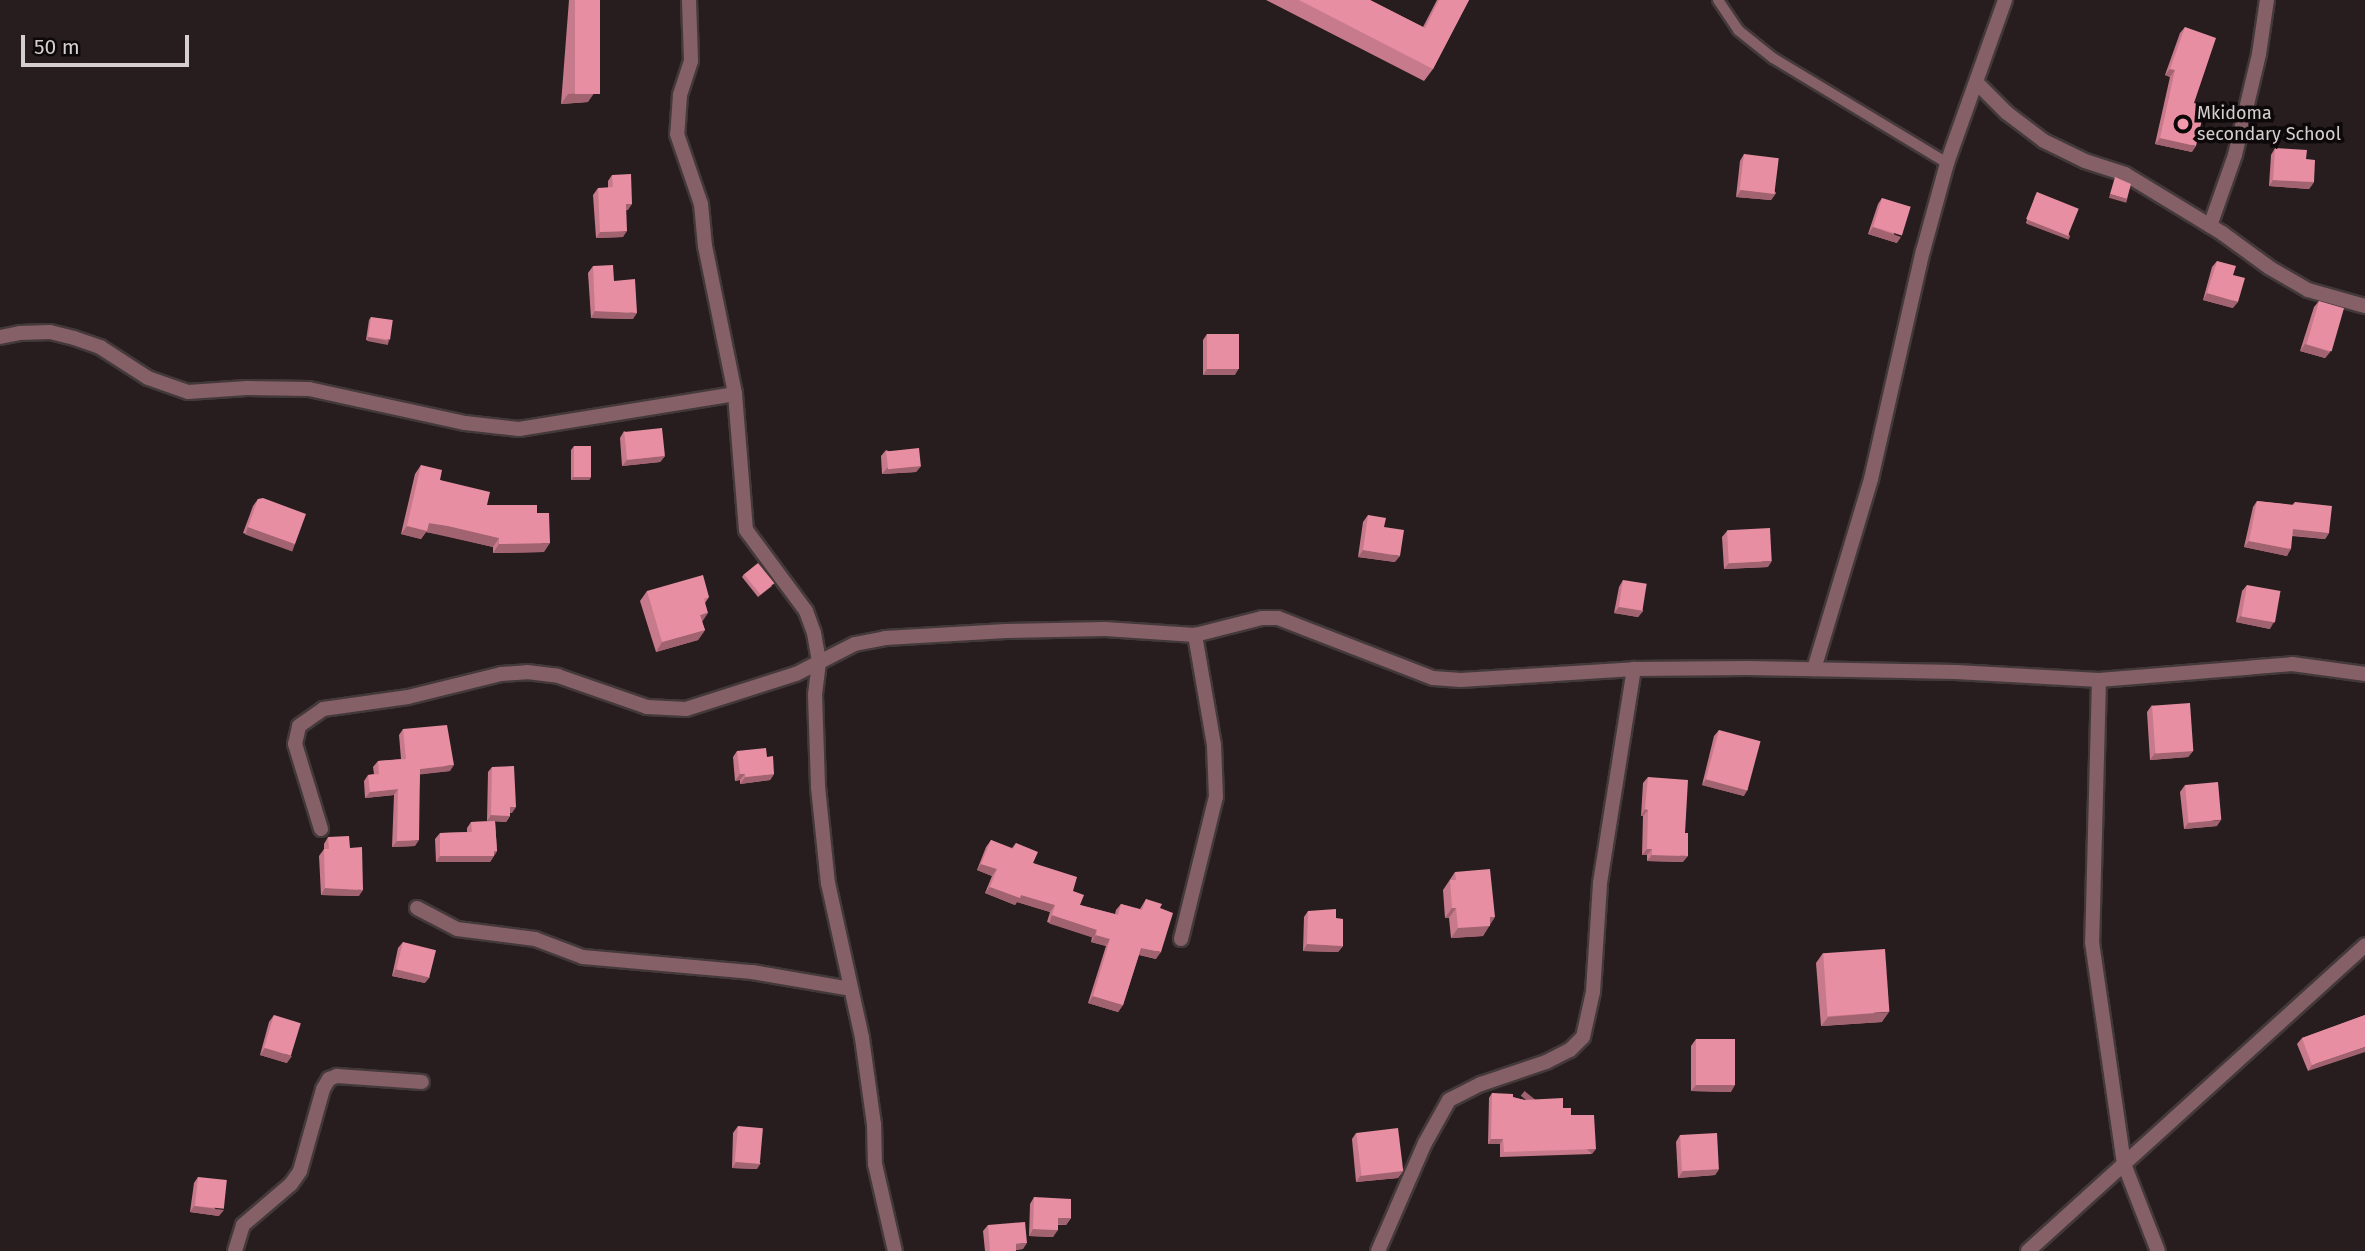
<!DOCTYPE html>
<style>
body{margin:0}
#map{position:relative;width:2365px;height:1251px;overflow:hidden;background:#271d1f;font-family:"Fira Sans",sans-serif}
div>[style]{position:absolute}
.roads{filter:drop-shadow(2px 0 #43393b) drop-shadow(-2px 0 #43393b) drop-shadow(0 2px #43393b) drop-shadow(0 -2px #43393b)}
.lane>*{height:10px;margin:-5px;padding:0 5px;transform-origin:5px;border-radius:5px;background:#856067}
.street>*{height:14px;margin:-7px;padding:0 7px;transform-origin:7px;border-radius:7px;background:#856067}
.wall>*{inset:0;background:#c77a8b}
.shaded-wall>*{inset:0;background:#a26371;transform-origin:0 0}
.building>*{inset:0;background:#e78ea2;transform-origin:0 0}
.dots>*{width:19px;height:19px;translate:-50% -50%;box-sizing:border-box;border:4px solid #0d0809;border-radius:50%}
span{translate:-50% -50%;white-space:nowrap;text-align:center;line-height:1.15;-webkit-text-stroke:7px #0d0809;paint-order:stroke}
.poi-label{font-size:18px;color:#d6cfd0}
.left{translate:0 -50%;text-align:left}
.scale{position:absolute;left:21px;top:35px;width:168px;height:32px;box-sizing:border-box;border:4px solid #d6cfd0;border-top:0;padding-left:9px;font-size:21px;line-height:24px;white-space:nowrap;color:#d6cfd0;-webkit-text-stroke:5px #0d0809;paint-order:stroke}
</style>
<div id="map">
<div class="roads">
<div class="lane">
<i style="left:1718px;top:0;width:36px;rotate:56deg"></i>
<i style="left:1738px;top:30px;width:45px;rotate:38.7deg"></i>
<i style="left:1773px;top:58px;width:203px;rotate:31.1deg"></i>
</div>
<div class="street">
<i style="left:689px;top:0;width:61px;rotate:88.1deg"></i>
<i style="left:691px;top:61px;width:36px;rotate:108deg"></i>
<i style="left:680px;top:95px;width:39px;rotate:94deg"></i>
<i style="left:677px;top:134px;width:74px;rotate:71.1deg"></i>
<i style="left:701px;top:204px;width:42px;rotate:84.6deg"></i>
<i style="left:705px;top:246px;width:151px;rotate:78.5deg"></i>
<i style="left:735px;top:394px;width:136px;rotate:85.4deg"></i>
<i style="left:746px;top:530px;width:101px;rotate:53.5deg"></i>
<i style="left:806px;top:611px;width:23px;rotate:70deg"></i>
<i style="left:814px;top:633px;width:29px;rotate:80deg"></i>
<i style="left:819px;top:662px;width:33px;rotate:97deg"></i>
<i style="left:815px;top:695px;width:92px;rotate:88.1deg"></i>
<i style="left:818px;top:787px;width:97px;rotate:84.1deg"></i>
<i style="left:828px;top:883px;width:159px;rotate:77.6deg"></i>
<i style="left:862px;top:1038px;width:87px;rotate:82.1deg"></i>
<i style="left:874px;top:1124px;width:40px;rotate:88.6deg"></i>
<i style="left:875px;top:1164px;width:89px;rotate:77.1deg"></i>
<i style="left:1977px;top:83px;width:42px;rotate:45deg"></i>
<i style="left:2007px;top:113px;width:46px;rotate:37.1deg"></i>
<i style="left:2044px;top:141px;width:46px;rotate:26deg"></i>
<i style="left:2085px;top:161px;width:42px;rotate:18deg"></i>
<i style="left:2125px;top:174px;width:114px;rotate:31.3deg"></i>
<i style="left:2222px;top:233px;width:59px;rotate:36.1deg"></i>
<i style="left:2270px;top:268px;width:44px;rotate:30.1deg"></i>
<i style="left:2308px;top:290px;width:59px;rotate:15.7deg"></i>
<i style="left:2210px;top:226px;width:75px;rotate:-70.6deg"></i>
<i style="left:2235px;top:155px;width:104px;rotate:-76.6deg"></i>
<i style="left:2259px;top:54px;width:55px;rotate:-81.6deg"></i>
<i style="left:0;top:337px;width:20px;rotate:-11deg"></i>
<i style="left:20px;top:333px;width:30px;rotate:-2deg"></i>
<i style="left:50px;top:332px;width:25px;rotate:14deg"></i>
<i style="left:74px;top:338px;width:28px;rotate:19deg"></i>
<i style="left:100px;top:347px;width:57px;rotate:32.9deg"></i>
<i style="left:148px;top:378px;width:42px;rotate:19.3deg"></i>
<i style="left:188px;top:392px;width:59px;rotate:-3.9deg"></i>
<i style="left:247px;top:388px;width:62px;rotate:0.9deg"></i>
<i style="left:309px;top:389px;width:160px;rotate:12.3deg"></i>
<i style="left:465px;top:423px;width:54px;rotate:6.3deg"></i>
<i style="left:519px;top:429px;width:219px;rotate:-9.2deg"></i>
<i style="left:1814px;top:669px;width:198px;rotate:-73.3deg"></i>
<i style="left:1871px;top:479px;width:234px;rotate:-77.2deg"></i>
<i style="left:1923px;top:251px;width:91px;rotate:-74.7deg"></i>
<i style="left:1947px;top:163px;width:173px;rotate:-70.4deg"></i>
<i style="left:2099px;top:680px;width:262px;rotate:91.5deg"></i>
<i style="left:2092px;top:942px;width:224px;rotate:81.8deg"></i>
<i style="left:2124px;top:1164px;width:93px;rotate:68.7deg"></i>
<i style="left:321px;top:829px;width:89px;rotate:-107deg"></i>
<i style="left:295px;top:744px;width:18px;rotate:-77deg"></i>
<i style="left:299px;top:726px;width:29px;rotate:-35deg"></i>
<i style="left:323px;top:709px;width:86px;rotate:-8deg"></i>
<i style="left:408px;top:697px;width:96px;rotate:-13.9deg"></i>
<i style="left:501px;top:674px;width:26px;rotate:-4deg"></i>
<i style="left:527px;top:672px;width:31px;rotate:7deg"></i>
<i style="left:558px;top:676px;width:94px;rotate:19.2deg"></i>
<i style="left:647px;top:707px;width:39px;rotate:3deg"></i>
<i style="left:686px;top:709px;width:115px;rotate:-17.7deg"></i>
<i style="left:796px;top:674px;width:66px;rotate:-27deg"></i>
<i style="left:855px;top:644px;width:31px;rotate:-11deg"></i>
<i style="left:885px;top:638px;width:121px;rotate:-3.3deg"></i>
<i style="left:1006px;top:631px;width:99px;rotate:-1.2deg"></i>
<i style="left:1105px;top:629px;width:90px;rotate:3.8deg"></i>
<i style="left:1195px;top:635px;width:69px;rotate:-14.2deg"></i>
<i style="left:1262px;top:618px;width:16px"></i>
<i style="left:1278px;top:618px;width:166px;rotate:21.2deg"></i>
<i style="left:1433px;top:678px;width:28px;rotate:4deg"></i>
<i style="left:1461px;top:680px;width:173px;rotate:-3.6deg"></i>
<i style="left:1634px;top:669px;width:114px;rotate:-0.5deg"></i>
<i style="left:1748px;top:668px;width:208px;rotate:1.1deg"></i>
<i style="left:1956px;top:672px;width:143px;rotate:3.2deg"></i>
<i style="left:2099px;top:680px;width:194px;rotate:-4.7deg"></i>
<i style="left:2292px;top:664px;width:74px;rotate:7.8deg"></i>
<i style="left:417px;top:908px;width:45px;rotate:27.7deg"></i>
<i style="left:457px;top:929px;width:79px;rotate:7.3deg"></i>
<i style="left:535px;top:939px;width:51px;rotate:20.6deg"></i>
<i style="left:583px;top:957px;width:170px;rotate:5.1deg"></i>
<i style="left:752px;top:972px;width:100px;rotate:9.7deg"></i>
<i style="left:1181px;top:939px;width:146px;rotate:-76.2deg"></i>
<i style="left:1216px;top:797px;width:52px;rotate:-92.2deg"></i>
<i style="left:1214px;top:745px;width:112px;rotate:-99.8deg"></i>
<i style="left:235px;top:1251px;width:27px;rotate:-73deg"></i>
<i style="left:243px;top:1225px;width:63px;rotate:-40.5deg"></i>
<i style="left:291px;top:1184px;width:16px;rotate:-55deg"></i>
<i style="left:300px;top:1171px;width:85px;rotate:-74.3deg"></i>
<i style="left:323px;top:1089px;width:12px;rotate:-59deg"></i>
<i style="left:329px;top:1079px;width:9px;rotate:-21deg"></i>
<i style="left:337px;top:1076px;width:85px;rotate:4deg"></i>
<i style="left:1378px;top:1251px;width:118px;rotate:-66.5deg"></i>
<i style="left:1425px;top:1143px;width:49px;rotate:-60.8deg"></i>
<i style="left:1449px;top:1100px;width:36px;rotate:-27deg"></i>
<i style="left:1481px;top:1084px;width:69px;rotate:-18.7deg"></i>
<i style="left:1546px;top:1062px;width:27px;rotate:-27deg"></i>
<i style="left:1570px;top:1050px;width:18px;rotate:-45deg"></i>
<i style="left:1583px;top:1037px;width:46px;rotate:-77.5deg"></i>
<i style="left:1593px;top:992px;width:109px;rotate:-86.3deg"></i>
<i style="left:1600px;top:883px;width:217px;rotate:-81deg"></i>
<i style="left:2028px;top:1251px;width:455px;rotate:-42.2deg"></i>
</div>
</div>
<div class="wall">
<i style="clip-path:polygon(569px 0,600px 0,588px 102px,561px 104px)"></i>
<i style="clip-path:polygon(1266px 0,1370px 0,1423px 27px,1437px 0,1469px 0,1433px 69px,1424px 81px)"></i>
<i style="clip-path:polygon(2185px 27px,2192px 152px,2155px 144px,2170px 77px,2165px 75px,2180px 33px)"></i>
<i style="clip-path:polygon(2275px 148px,2306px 159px,2314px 182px,2309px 189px,2269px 186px,2271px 155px)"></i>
<i style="clip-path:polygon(1744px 154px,1776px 193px,1771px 200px,1736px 197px,1740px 161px)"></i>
<i style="clip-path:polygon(612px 175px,628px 210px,626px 210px,623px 237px,596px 238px,593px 195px,598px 188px,608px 188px,608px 181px)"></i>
<i style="clip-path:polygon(2037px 192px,2070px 236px,2068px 239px,2026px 223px,2035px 196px)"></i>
<i style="clip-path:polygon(1882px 198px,1897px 243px,1868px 234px,1878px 204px)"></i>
<i style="clip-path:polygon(2217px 261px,2233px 275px,2233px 308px,2203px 300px,2212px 267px)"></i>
<i style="clip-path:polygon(593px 266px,614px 281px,633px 319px,591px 318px,588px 273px)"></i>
<i style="clip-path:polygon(2319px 301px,2330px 352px,2325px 358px,2300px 351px,2314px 307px)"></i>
<i style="clip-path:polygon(371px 317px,389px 341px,387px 344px,366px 340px,369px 320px)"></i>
<i style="clip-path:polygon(1207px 334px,1235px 375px,1203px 375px,1203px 340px)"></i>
<i style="clip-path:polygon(624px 431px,665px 456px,660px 462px,622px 466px,620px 438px)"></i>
<i style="clip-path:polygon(574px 446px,591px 477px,589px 480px,571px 480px,571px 450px)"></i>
<i style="clip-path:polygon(886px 450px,921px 466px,916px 472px,882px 474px,881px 456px)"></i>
<i style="clip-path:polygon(421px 465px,440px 480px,487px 505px,537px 513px,544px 552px,493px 553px,493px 547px,443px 535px,426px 532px,421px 539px,401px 534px,415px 474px)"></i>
<i style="clip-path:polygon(258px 499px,295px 544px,290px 550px,243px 533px,253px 506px)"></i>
<i style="clip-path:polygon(2257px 501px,2292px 505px,2295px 502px,2329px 533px,2325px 539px,2292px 536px,2287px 556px,2244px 547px,2253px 507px)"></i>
<i style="clip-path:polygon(1368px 515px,1384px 527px,1395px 562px,1358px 557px,1363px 522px)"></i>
<i style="clip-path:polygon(1727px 531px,1768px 567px,1724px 569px,1722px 537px)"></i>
<i style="clip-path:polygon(744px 574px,772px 586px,758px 597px,742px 577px)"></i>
<i style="clip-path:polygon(1623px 580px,1643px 611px,1638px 617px,1614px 613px,1619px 587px)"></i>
<i style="clip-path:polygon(2247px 585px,2270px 629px,2236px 622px,2242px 591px)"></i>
<i style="clip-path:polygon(647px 591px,709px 597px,705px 603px,702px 622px,705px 630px,698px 640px,656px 652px,640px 601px)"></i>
<i style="clip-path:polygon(2152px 705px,2193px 751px,2188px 757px,2150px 760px,2147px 712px)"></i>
<i style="clip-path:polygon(403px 729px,450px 771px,420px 774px,415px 846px,392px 847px,394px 795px,365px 798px,364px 781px,368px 775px,374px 774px,373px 767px,378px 761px,401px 759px,399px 735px)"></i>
<i style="clip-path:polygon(1719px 730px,1744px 796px,1702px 785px,1714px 736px)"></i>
<i style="clip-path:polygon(737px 751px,767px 757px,774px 774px,770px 780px,740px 784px,740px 780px,735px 781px,733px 757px)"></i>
<i style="clip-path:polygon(492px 767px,512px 813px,510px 813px,510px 816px,506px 822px,495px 821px,497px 851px,490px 862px,436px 862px,435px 839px,440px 833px,467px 832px,467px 828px,471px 822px,495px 821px,487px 821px,488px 772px)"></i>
<i style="clip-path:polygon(1648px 777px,1683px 862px,1647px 861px,1647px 855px,1642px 855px,1643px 816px,1641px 816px,1643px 783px)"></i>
<i style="clip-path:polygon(2185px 785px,2217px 826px,2184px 829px,2180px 792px)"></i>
<i style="clip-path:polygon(328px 837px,350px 848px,359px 896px,321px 895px,319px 856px,324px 849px,324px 844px)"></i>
<i style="clip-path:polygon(991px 840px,1012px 848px,1016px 843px,1033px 863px,1073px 891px,1080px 905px,1115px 914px,1116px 910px,1121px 904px,1140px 909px,1146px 899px,1160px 908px,1156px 959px,1139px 955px,1123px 1005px,1118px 1012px,1088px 1003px,1106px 946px,1091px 942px,1092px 937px,1047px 922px,1050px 912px,1017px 902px,1015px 905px,985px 893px,992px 876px,977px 870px,986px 847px)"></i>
<i style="clip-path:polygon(1455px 872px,1490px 924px,1483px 936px,1451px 938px,1449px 918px,1445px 918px,1443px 890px)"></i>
<i style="clip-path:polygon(1308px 911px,1336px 918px,1343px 946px,1338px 952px,1303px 951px,1304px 917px)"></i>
<i style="clip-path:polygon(403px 942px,425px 983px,392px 976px,398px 948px)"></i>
<i style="clip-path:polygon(1823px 953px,1882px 1022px,1821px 1026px,1816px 963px)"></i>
<i style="clip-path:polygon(274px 1015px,287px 1063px,260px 1055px,269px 1022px)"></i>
<i style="clip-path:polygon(2365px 1015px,2308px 1071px,2297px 1044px,2302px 1038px)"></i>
<i style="clip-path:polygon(1696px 1039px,1731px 1092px,1691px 1091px,1691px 1046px)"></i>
<i style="clip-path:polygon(1492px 1093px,1563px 1108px,1571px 1115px,1592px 1154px,1500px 1157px,1500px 1144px,1488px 1144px,1489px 1098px)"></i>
<i style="clip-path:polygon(738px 1126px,757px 1169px,732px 1168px,733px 1133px)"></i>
<i style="clip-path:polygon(1356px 1133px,1403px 1171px,1398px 1178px,1356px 1182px,1352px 1139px)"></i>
<i style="clip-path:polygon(1680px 1135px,1719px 1169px,1715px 1175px,1678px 1178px,1676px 1142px)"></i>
<i style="clip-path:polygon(198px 1177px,219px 1216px,190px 1212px,194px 1183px)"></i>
<i style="clip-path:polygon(1034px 1197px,1071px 1218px,1066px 1225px,1058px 1225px,1053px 1237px,1029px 1236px,1030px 1204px)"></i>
<i style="clip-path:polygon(988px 1225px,1023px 1249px,1016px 1250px,1016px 1251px,985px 1251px,983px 1231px)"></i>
</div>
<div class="shaded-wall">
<i style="clip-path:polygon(2170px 69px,2175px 70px,2170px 77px,2165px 75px)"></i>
<i style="clip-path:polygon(595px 92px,588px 102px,561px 104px,568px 94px)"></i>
<i style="clip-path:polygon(2160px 138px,2196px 146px,2192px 152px,2155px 144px)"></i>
<i style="clip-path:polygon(2273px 180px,2314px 182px,2309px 189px,2269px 186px)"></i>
<i style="clip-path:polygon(1741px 190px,1776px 193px,1771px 200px,1736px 197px)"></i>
<i style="left:2110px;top:194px;width:18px;height:4px;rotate:16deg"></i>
<i style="clip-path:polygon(626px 204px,632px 204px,628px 210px,621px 211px)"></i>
<i style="left:2028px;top:220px;width:45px;height:4px;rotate:21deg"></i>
<i style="clip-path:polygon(1873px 227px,1901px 237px,1897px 243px,1868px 234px)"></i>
<i style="clip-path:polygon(627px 231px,623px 237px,596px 238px,600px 232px)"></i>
<i style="clip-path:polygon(2207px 293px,2238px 302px,2233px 308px,2203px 300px)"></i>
<i style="clip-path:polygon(595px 311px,637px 313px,633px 319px,591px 318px)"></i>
<i style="left:368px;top:337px;width:21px;height:4px;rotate:11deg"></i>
<i style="clip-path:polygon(2305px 344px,2330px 352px,2325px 358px,2300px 351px)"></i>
<i style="clip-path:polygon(1239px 368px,1235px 375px,1203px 375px,1207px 369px)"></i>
<i style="clip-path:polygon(665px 456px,660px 462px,622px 466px,627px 460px)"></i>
<i style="clip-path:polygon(921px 466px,916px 472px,882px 474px,887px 468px)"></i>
<i style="clip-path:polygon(573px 477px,591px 477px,589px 480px,571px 480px)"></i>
<i style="clip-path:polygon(429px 523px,448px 526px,499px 538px,493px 547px,426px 532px,421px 539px,401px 534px,407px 526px)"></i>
<i style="left:248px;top:527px;width:50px;height:8px;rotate:20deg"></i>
<i style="clip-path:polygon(2293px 529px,2329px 533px,2325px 539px,2288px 535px)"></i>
<i style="clip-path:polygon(2249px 541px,2291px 549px,2287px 556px,2244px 547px)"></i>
<i style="clip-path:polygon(550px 543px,544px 552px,493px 553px,499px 544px)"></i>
<i style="clip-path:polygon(1363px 550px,1400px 556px,1395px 562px,1358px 557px)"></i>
<i style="clip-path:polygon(1772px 561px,1768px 567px,1724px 569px,1729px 563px)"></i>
<i style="clip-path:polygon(1619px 607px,1643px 611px,1638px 617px,1614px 613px)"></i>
<i style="clip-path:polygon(708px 613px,702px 622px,700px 615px)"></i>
<i style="clip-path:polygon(2240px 616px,2274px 622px,2270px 629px,2236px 622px)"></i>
<i style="clip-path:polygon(705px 630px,698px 640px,656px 652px,662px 642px)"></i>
<i style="clip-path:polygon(2193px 751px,2188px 757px,2150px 760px,2155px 753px)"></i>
<i style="clip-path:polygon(454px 765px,450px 771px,416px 775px,420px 769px)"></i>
<i style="clip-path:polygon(740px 774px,745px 774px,740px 780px,735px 781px)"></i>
<i style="clip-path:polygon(774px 774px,770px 780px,740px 784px,745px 777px)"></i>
<i style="clip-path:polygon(1706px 779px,1748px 789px,1744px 796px,1702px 785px)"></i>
<i style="clip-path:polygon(398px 789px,394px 795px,365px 798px,370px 792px)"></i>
<i style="clip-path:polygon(510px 807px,516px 807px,512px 813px,506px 813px)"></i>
<i style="clip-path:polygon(1645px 809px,1648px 810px,1643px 816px,1641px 816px)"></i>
<i style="clip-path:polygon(491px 815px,510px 816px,506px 822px,487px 821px)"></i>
<i style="clip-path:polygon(2221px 820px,2217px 826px,2184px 829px,2188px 823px)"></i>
<i style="clip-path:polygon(419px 840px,415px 846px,392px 847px,397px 841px)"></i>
<i style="clip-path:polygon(1647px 849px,1652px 849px,1647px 855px,1642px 855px)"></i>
<i style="clip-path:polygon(497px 851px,490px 862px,436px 862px,440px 856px)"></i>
<i style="clip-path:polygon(1652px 855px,1688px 856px,1683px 862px,1647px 861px)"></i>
<i style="clip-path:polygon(981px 864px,997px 869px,992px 876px,977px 870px)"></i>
<i style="clip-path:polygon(990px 887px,1021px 895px,1055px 905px,1050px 912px,1017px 902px,1015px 905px,985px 893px)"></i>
<i style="clip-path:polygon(325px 888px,363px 890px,359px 896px,321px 895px)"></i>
<i style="clip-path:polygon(1452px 908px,1456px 908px,1449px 918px,1445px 918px)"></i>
<i style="left:1052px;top:915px;width:47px;height:9px;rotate:18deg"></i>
<i style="clip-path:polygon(1490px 917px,1495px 917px,1483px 936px,1451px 938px,1458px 928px)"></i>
<i style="clip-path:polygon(1096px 935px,1110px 939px,1106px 946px,1091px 942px)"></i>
<i style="clip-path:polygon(1307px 944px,1343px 946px,1338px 952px,1303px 951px)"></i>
<i style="clip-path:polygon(1141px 948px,1161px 952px,1156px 959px,1136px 954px)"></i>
<i style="clip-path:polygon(396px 969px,430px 977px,425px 983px,392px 976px)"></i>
<i style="clip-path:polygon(1093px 996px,1123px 1005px,1118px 1012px,1088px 1003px)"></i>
<i style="clip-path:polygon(1889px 1012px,1882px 1022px,1821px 1026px,1828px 1017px)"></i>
<i style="clip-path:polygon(2365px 1047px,2365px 1052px,2308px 1071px,2312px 1065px)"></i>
<i style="clip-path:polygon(265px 1048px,292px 1056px,287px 1063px,260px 1055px)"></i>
<i style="clip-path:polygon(1696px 1085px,1735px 1085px,1731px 1092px,1691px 1091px)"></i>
<i style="clip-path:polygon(1491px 1139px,1503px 1139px,1500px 1144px,1488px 1144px)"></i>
<i style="left:1596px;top:1149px;width:6px;height:92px;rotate:129deg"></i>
<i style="clip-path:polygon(736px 1162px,761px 1163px,757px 1169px,732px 1168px)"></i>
<i style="clip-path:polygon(1719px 1169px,1715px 1175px,1678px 1178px,1683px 1171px)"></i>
<i style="clip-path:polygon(1403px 1171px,1398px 1178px,1356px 1182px,1360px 1176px)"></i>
<i style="clip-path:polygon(194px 1206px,224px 1210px,219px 1216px,190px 1212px)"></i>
<i style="clip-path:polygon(1058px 1218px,1071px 1218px,1066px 1225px,1054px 1224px)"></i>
<i style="clip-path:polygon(1033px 1229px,1058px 1230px,1053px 1237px,1029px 1236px)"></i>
<i style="clip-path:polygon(1027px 1243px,1023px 1249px,1011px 1250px,1016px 1244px)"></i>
</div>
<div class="building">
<i style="left:575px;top:0;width:25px;height:94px"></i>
<i style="clip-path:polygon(1299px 0,1370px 0,1425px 28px,1439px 0,1469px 0,1433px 69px)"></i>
<i style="clip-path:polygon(2185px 27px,2216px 38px,2194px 103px,2205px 106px,2196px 146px,2160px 138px,2175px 70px,2170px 69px)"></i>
<i style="clip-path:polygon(2275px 148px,2307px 150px,2306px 159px,2315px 160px,2314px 182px,2273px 180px)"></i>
<i style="left:1744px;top:154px;width:35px;height:36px;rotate:7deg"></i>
<i style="clip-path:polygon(631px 174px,632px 204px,626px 204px,627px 231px,600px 232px,598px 188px,613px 187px,612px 175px)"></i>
<i style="clip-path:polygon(2115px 177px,2131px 184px,2127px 199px,2110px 194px)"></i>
<i style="left:2037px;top:192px;width:45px;height:29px;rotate:22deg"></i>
<i style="left:1882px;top:198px;width:30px;height:30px;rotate:17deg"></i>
<i style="clip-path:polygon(2217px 261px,2236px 266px,2233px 275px,2245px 278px,2238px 302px,2207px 293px)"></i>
<i style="clip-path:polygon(613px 265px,614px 281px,635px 279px,637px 313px,595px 311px,593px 266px)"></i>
<i style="left:2319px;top:301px;width:26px;height:45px;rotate:16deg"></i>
<i style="left:371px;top:317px;width:22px;height:20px;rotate:8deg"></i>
<i style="left:1207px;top:334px;width:32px;height:35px"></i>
<i style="left:662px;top:428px;width:28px;height:38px;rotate:84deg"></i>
<i style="left:574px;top:446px;width:17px;height:31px"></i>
<i style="left:919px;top:448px;width:18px;height:33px;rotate:84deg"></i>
<i style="clip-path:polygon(421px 465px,442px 470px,440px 480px,490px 492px,487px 505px,537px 505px,537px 513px,549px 513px,550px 543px,499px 544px,499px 538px,448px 526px,429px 523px,427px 531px,407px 526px)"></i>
<i style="clip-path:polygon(263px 498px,306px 514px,295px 544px,248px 527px,258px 499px)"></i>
<i style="clip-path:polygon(2257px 501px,2294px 505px,2295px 502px,2332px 506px,2329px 533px,2293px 529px,2291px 549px,2249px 541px)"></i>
<i style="clip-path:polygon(1368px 515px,1386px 518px,1384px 527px,1404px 530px,1400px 556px,1363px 550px)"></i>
<i style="left:1770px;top:528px;width:33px;height:43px;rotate:87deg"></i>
<i style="left:758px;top:563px;width:26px;height:18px;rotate:51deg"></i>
<i style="clip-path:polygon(703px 575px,709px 597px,704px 599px,708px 613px,700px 615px,705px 630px,662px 642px,647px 591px)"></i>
<i style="left:1623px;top:580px;width:24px;height:27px;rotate:9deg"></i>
<i style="left:2247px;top:585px;width:34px;height:32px;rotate:10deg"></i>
<i style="left:2190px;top:703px;width:48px;height:38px;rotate:86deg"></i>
<i style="clip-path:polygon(447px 725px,454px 765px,420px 769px,419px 840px,397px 841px,398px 789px,370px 792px,368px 775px,379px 774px,378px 761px,406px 759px,403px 729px)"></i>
<i style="left:1719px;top:730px;width:43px;height:51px;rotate:15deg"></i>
<i style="clip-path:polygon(766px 748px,767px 757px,773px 756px,774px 774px,745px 777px,745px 774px,740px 774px,737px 751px)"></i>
<i style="clip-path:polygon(514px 766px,516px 807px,510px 807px,510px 816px,491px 815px,492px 767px)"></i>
<i style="clip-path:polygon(1648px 777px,1688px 780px,1685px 833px,1688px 833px,1688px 856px,1652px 855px,1652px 849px,1647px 849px,1648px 810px,1645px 809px)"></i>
<i style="left:2218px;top:782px;width:38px;height:33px;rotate:85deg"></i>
<i style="clip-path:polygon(495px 821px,497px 851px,494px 851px,494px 856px,440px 856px,440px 833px,472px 832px,471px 822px)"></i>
<i style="clip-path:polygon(349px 836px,350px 848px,362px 847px,363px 890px,325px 888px,324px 849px,329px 849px,328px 837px)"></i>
<i style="clip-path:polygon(991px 840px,1013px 849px,1016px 843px,1038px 852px,1033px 863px,1077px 877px,1073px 891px,1084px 895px,1080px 905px,1118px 915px,1121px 904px,1142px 910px,1146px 899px,1162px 904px,1160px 908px,1173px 913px,1161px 952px,1141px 948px,1123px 1005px,1093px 996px,1110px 939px,1096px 935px,1097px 930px,1052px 915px,1055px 905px,1021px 895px,1020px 898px,990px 887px,997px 869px,981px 864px)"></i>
<i style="clip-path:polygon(1490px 869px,1495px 917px,1490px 917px,1490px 926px,1458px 928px,1456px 908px,1452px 908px,1450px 880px,1456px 880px,1455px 872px)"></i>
<i style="clip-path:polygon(1336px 909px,1336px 918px,1343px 919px,1343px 946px,1307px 944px,1308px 911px)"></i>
<i style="left:403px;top:942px;width:34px;height:28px;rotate:14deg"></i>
<i style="left:1885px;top:949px;width:63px;height:62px;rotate:86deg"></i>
<i style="left:274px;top:1015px;width:28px;height:34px;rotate:17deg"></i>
<i style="clip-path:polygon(2365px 1015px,2365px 1047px,2312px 1065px,2302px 1038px)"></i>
<i style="left:1696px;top:1039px;width:39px;height:46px"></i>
<i style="clip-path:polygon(1492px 1093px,1513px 1094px,1513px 1097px,1524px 1100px,1563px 1098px,1563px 1108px,1571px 1108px,1571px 1115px,1594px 1115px,1596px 1149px,1504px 1152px,1503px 1139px,1491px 1139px)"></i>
<i style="left:738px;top:1126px;width:25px;height:36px;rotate:5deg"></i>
<i style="left:1398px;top:1128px;width:43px;height:42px;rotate:83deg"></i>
<i style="left:1717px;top:1133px;width:36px;height:37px;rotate:87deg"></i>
<i style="left:198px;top:1177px;width:29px;height:29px;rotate:6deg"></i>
<i style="clip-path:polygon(1034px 1197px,1071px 1199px,1071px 1218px,1058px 1218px,1058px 1230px,1033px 1229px)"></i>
<i style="clip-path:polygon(1025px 1222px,1027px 1243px,1016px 1244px,1016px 1251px,990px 1251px,988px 1225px)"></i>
</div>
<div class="dots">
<i style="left:2183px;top:124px;background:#f29aad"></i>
</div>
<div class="poi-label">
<span class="left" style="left:2197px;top:124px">Mkidoma<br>secondary School</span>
</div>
<div class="scale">50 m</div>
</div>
